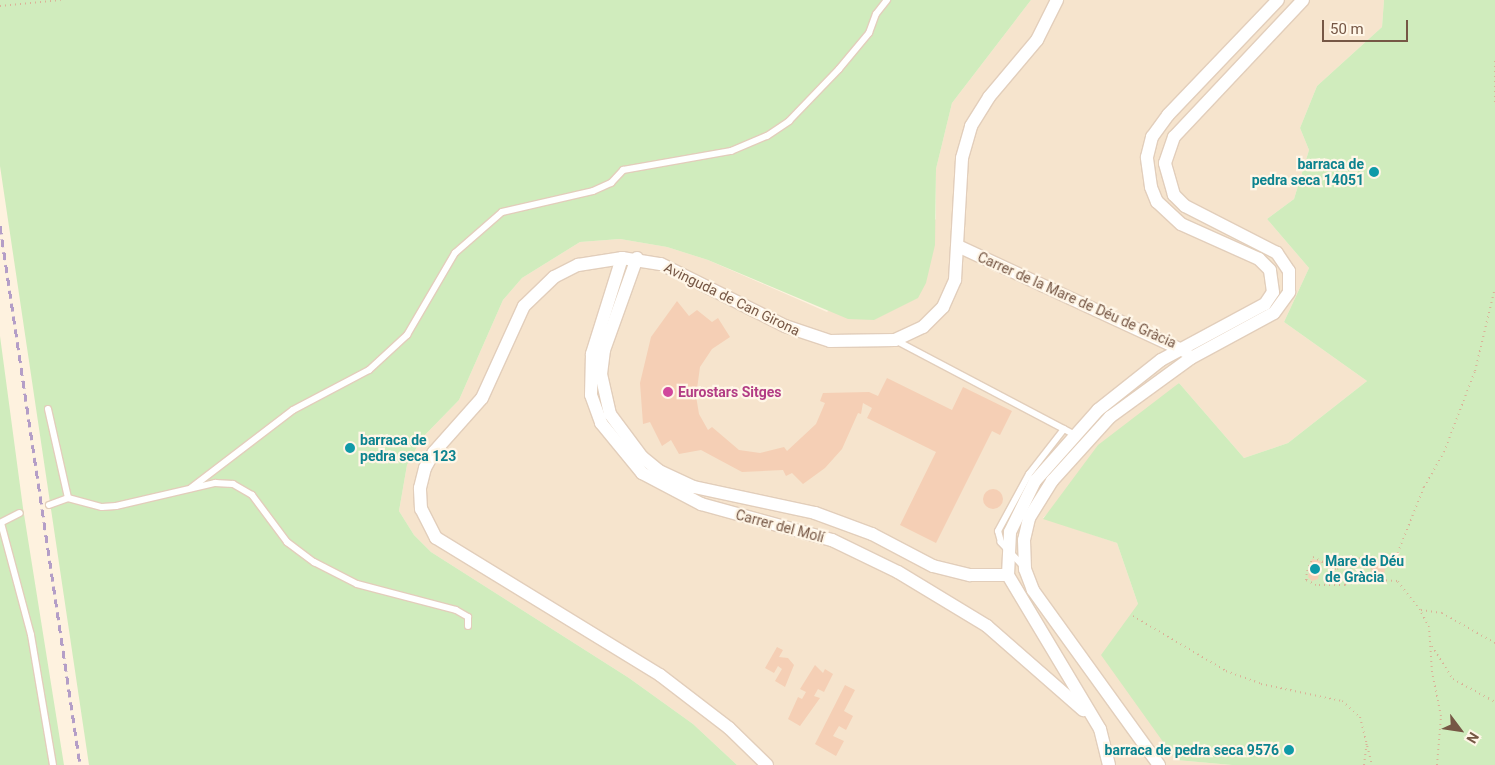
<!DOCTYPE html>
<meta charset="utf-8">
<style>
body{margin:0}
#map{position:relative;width:1495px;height:765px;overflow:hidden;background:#fef2df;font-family:Roboto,sans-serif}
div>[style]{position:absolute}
.residential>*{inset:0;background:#f6e4cd}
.green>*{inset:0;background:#d0ecbd}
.building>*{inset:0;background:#f5cfb5}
.round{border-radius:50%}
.path>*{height:2px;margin-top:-1px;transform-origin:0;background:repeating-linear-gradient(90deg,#dab298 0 1px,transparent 0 5px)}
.roads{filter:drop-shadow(1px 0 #e2cebb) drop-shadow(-1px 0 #e2cebb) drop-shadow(0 1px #e2cebb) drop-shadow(0 -1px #e2cebb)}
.lane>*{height:6px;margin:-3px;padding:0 3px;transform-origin:3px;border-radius:3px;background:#fff}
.street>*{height:12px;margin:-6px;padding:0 6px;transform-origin:6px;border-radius:6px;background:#fff}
.rail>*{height:3px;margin-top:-1.5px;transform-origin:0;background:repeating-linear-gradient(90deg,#b49ec7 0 8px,transparent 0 13px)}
.dots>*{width:14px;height:14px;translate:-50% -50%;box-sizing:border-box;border:2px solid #fff6e7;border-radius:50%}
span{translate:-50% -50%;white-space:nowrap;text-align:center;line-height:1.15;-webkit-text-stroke:4.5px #fff6e7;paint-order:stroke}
.culture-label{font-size:14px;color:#0d838f;font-weight:700}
.right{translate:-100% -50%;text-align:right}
.left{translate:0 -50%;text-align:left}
.street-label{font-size:14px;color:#765745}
.hotel-label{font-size:14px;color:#b23c85;font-weight:700}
.north{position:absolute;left:1435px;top:705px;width:50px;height:50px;-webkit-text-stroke:4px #fff6e7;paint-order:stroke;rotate:121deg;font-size:14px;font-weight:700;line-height:20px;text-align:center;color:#765745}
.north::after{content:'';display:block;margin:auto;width:18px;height:22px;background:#765745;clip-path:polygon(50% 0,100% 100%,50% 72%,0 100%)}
.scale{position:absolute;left:1322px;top:20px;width:86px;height:22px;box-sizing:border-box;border:2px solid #765745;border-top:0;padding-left:6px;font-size:15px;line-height:18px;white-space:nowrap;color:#765745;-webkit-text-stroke:4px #fff6e7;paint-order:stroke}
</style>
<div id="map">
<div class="residential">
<i style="clip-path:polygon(1031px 0,1384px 0,1382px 27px,1317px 86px,1300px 128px,1309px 150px,1294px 199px,1267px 219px,1309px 268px,1284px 322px,1367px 381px,1288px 443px,1244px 458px,1179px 383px,1043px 518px,1117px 543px,1138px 604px,1176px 760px,1232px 765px,737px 765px,693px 724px,629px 678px,431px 552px,414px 535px,399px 511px,407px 465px,422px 438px,459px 400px,503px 300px,522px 278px,580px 242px,620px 239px,667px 247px,708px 260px,827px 312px,936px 219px,936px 169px,952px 103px)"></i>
</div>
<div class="green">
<i style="clip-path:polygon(0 0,1031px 0,952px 103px,936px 169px,935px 245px,926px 283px,918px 298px,874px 320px,848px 319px,708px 260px,667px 247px,620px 239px,580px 242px,522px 278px,503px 300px,459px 400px,422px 438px,407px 465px,399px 511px,414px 535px,431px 552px,629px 678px,693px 724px,737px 765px,89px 765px,0 166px)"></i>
<i style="clip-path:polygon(1384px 0,1495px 0,1495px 765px,1232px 765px,1176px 760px,1101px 655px,1138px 604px,1117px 543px,1043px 519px,1098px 445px,1179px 383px,1244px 458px,1288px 443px,1367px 381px,1284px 322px,1309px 268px,1267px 219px,1294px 199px,1309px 150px,1300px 128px,1317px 86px,1382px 27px)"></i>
<i style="clip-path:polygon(0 336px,23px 508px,64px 765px,0 765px)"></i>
</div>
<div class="building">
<i style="clip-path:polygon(677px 301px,689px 316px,697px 310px,712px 322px,718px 318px,730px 337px,712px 349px,700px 367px,696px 396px,699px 414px,708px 430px,712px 427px,739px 450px,760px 453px,784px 447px,787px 451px,816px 424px,825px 403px,820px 401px,823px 393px,869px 392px,878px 396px,887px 378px,952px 410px,963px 387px,1012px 411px,1000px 435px,992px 431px,936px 543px,900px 525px,936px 452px,867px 418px,872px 408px,863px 403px,861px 414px,858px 413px,842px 449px,825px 468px,803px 484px,792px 473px,786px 476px,783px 470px,742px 472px,701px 450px,679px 454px,671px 440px,662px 446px,650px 422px,643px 424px,640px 383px,651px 337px)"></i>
<i class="round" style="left:983px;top:489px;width:20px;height:20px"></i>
<i style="clip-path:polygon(1312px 559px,1321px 561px,1318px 579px,1312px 581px,1308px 577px)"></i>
<i class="round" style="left:1371px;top:562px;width:14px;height:14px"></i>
<i style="clip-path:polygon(777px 647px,783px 650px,779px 657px,788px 658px,794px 665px,785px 687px,775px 681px,782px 669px,778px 666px,774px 673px,765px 668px)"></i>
<i style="clip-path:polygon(815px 665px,823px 673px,825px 669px,833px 674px,824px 692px,818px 689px,814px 696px,820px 698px,800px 726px,788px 719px,798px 697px,802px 699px,806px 692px,800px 689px)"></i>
<i style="clip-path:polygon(845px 685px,855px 690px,844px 711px,853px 716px,846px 730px,839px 726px,833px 736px,844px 741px,836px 756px,815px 744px)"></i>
</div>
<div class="path">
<i style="left:0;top:6px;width:61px;rotate:-5.6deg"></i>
<i style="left:1495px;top:61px;width:44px;rotate:90deg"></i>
<i style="left:1421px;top:610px;width:21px;rotate:8deg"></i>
<i style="left:1442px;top:613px;width:61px;rotate:29.5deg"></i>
<i style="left:1133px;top:616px;width:108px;rotate:30.6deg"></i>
<i style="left:1226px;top:671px;width:37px;rotate:20deg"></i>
<i style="left:1261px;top:684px;width:83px;rotate:11.9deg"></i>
<i style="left:1342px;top:701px;width:24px;rotate:42deg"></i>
<i style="left:1360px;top:717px;width:49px;rotate:76deg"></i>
<i style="left:1432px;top:646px;width:39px;rotate:58deg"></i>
<i style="left:1453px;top:679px;width:48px;rotate:28.7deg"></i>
<i style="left:1364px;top:765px;width:24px;rotate:-83deg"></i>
<i style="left:1437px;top:765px;width:49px;rotate:-85.3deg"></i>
<i style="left:1441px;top:716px;width:45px;rotate:-101.6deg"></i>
<i style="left:1432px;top:672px;width:45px;rotate:-93.8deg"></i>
<i style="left:1429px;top:627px;width:19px;rotate:-118deg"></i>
<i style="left:1420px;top:610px;width:37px;rotate:-128deg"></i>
<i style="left:1397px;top:581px;width:37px;rotate:-177deg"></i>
<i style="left:1360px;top:579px;width:16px;rotate:158deg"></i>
<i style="left:1345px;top:585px;width:29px;rotate:180deg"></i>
<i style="left:1316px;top:585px;width:11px;rotate:-153deg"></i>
<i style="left:1306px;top:580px;width:9px;rotate:-84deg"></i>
<i style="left:1307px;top:571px;width:15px;rotate:-67deg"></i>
<i style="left:1313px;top:557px;width:27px;rotate:27deg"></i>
<i style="left:1337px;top:569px;width:16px;rotate:-40deg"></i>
<i style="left:1349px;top:559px;width:31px;rotate:-2deg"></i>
<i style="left:1380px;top:558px;width:15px;rotate:37deg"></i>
<i style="left:1392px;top:567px;width:86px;rotate:-68.2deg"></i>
<i style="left:1424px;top:487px;width:40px;rotate:-60.3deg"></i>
<i style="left:1444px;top:452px;width:87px;rotate:-69.1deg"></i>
<i style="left:1475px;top:371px;width:85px;rotate:-76.5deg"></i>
</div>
<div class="roads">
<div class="lane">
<i style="left:895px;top:340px;width:201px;rotate:27.8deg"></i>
<i style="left:48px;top:409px;width:91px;rotate:77.3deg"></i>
<i style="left:191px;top:488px;width:128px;rotate:-37.4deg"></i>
<i style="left:293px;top:410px;width:86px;rotate:-27.8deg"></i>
<i style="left:369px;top:370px;width:52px;rotate:-42.6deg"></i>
<i style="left:407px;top:335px;width:95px;rotate:-59.7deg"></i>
<i style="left:455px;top:253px;width:62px;rotate:-41.1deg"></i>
<i style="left:502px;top:212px;width:93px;rotate:-13deg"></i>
<i style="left:593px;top:191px;width:20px;rotate:-24deg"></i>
<i style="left:611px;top:183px;width:18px;rotate:-47deg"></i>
<i style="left:623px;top:170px;width:110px;rotate:-10deg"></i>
<i style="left:731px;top:151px;width:39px;rotate:-23deg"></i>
<i style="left:767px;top:136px;width:27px;rotate:-34deg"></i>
<i style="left:789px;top:121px;width:72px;rotate:-46.1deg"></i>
<i style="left:839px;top:69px;width:47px;rotate:-50.2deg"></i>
<i style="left:869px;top:33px;width:20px;rotate:-70deg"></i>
<i style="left:876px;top:14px;width:18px;rotate:-52deg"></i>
<i style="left:49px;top:505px;width:20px;rotate:-20deg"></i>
<i style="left:68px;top:498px;width:35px;rotate:15deg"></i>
<i style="left:102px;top:507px;width:14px;rotate:-4deg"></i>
<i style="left:116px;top:506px;width:102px;rotate:-13.1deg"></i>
<i style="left:215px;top:483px;width:18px;rotate:3deg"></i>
<i style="left:233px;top:484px;width:22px;rotate:30deg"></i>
<i style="left:252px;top:495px;width:59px;rotate:53.3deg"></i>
<i style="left:287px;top:542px;width:34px;rotate:37deg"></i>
<i style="left:314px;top:562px;width:48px;rotate:27.1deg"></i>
<i style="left:357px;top:584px;width:102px;rotate:14.7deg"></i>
<i style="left:456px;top:610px;width:14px;rotate:30deg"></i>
<i style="left:468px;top:617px;width:9px;rotate:90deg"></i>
<i style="left:0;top:523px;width:22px;rotate:-27deg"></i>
<i style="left:1px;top:523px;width:116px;rotate:75deg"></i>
<i style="left:31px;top:635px;width:132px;rotate:80.4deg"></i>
<i style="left:1023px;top:566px;width:33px;rotate:-133deg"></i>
<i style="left:1001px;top:542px;width:11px;rotate:-105deg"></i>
<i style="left:998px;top:531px;width:65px;rotate:-61.5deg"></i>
<i style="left:1029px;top:474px;width:57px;rotate:-52.1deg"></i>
</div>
<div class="street">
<i style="left:960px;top:247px;width:249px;rotate:24.9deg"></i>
<i style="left:622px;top:258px;width:101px;rotate:107.4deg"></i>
<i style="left:592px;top:354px;width:41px;rotate:91.4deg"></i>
<i style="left:591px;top:395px;width:30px;rotate:70deg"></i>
<i style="left:601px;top:423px;width:65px;rotate:50.6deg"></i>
<i style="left:642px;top:473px;width:67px;rotate:27.7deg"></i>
<i style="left:701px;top:504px;width:136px;rotate:15.4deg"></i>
<i style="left:832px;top:540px;width:73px;rotate:25.9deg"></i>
<i style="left:898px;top:572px;width:104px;rotate:31.2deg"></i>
<i style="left:987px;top:626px;width:128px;rotate:41.2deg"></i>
<i style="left:637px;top:258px;width:98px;rotate:109.7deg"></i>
<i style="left:604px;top:350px;width:24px;rotate:97deg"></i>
<i style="left:601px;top:374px;width:41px;rotate:77.3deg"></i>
<i style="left:610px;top:414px;width:54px;rotate:53.3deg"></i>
<i style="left:642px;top:457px;width:22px;rotate:39deg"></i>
<i style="left:659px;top:471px;width:38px;rotate:25deg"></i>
<i style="left:694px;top:487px;width:124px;rotate:12.1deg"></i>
<i style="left:815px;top:513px;width:61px;rotate:20.2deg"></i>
<i style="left:872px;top:534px;width:69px;rotate:27.7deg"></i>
<i style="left:933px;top:566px;width:38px;rotate:14deg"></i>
<i style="left:970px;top:575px;width:38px"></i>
<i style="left:767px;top:765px;width:53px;rotate:-135.8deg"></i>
<i style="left:729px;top:728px;width:87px;rotate:-142.5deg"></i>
<i style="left:660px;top:675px;width:263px;rotate:-148.5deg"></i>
<i style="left:436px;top:538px;width:33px;rotate:-117deg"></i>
<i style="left:421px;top:509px;width:21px;rotate:-93deg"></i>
<i style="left:420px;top:488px;width:21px;rotate:-76deg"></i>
<i style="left:425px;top:468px;width:18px;rotate:-61deg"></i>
<i style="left:434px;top:452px;width:72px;rotate:-48.4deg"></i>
<i style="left:482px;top:398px;width:101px;rotate:-65.5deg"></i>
<i style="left:524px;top:306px;width:42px;rotate:-44deg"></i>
<i style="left:554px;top:277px;width:27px;rotate:-27deg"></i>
<i style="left:578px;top:265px;width:45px;rotate:-9deg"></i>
<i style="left:622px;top:258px;width:39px;rotate:9deg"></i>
<i style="left:661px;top:264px;width:139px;rotate:26.6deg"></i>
<i style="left:785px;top:326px;width:47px;rotate:18.4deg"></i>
<i style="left:830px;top:341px;width:65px;rotate:-0.9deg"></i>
<i style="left:895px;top:340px;width:31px;rotate:-25deg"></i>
<i style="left:923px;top:327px;width:28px;rotate:-45deg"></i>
<i style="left:943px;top:307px;width:30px;rotate:-66deg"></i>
<i style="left:955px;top:280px;width:122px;rotate:-86.7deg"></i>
<i style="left:962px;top:158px;width:33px;rotate:-74deg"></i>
<i style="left:971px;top:126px;width:34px;rotate:-58deg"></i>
<i style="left:989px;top:97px;width:75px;rotate:-49.9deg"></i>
<i style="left:1037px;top:40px;width:45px;rotate:-63.4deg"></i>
<i style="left:1109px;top:765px;width:37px;rotate:-104deg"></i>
<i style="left:1100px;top:729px;width:179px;rotate:-120.9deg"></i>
<i style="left:1008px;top:575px;width:43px;rotate:-87.3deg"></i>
<i style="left:1010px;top:532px;width:57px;rotate:-63.9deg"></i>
<i style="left:1035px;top:481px;width:95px;rotate:-48.4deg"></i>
<i style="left:1098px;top:410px;width:80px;rotate:-38.4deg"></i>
<i style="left:1161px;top:360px;width:118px;rotate:-28.3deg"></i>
<i style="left:1265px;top:304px;width:14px;rotate:-56deg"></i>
<i style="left:1273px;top:292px;width:22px;rotate:-98deg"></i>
<i style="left:1270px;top:270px;width:16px;rotate:-135deg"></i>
<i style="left:1259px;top:259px;width:85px;rotate:-155.8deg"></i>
<i style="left:1181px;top:224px;width:33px;rotate:-137deg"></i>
<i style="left:1157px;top:202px;width:16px;rotate:-112deg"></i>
<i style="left:1151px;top:187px;width:30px;rotate:-98deg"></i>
<i style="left:1147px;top:157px;width:21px;rotate:-76deg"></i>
<i style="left:1152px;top:137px;width:27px;rotate:-54deg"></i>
<i style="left:1168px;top:115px;width:159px;rotate:-46.3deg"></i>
<i style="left:1159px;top:765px;width:216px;rotate:-125.8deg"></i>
<i style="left:1033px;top:590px;width:22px;rotate:-111deg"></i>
<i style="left:1025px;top:569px;width:29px;rotate:-92deg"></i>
<i style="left:1024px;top:540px;width:23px;rotate:-77deg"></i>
<i style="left:1029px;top:518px;width:44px;rotate:-58.1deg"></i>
<i style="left:1052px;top:481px;width:86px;rotate:-47.8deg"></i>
<i style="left:1110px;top:417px;width:100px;rotate:-36.1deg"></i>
<i style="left:1191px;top:358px;width:94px;rotate:-28.5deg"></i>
<i style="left:1274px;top:313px;width:26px;rotate:-54deg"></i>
<i style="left:1289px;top:292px;width:21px;rotate:-90deg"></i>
<i style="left:1289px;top:271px;width:22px;rotate:-124deg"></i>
<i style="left:1277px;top:253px;width:103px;rotate:-152.9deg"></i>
<i style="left:1185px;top:206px;width:16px;rotate:-135deg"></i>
<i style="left:1174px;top:195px;width:33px;rotate:-106deg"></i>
<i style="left:1165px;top:163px;width:28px;rotate:-71deg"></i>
<i style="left:1174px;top:137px;width:188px;rotate:-46.7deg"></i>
</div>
</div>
<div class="rail">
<i style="left:0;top:226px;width:545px;rotate:81.56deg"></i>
</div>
<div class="dots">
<i style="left:1374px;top:172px;background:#0f9aa8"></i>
<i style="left:668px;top:392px;background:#d1479c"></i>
<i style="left:350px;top:448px;background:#0f9aa8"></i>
<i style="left:1315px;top:569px;background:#0f9aa8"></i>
<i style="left:1289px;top:750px;background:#0f9aa8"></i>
</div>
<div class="culture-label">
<span class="right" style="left:1364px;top:172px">barraca de<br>pedra seca 14051</span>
<span class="left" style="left:360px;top:448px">barraca de<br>pedra seca 123</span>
<span class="left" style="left:1325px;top:569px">Mare de Déu<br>de Gràcia</span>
<span class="right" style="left:1279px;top:750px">barraca de pedra seca 9576</span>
</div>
<div class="street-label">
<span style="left:732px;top:299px;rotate:26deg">Avinguda de Can Girona</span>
<span style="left:1077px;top:300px;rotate:24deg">Carrer de la Mare de Déu de Gràcia</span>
<span style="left:780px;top:526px;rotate:15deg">Carrer del Molí</span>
</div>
<div class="hotel-label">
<span class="left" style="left:678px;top:392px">Eurostars Sitges</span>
</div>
<div class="north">N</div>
<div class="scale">50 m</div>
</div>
